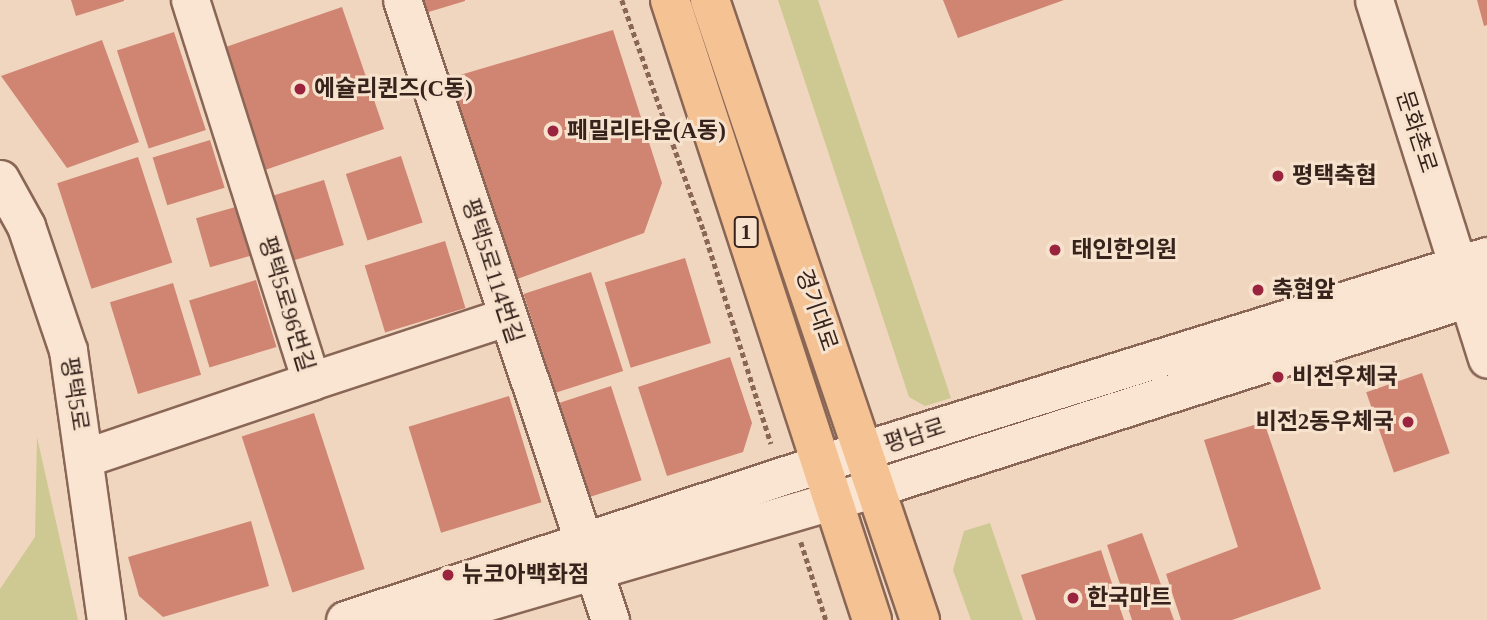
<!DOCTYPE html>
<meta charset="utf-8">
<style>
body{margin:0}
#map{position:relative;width:1487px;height:620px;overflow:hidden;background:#f0d6bf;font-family:"Times New Roman","Noto Sans KR",serif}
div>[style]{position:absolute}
.green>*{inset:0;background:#cec892}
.building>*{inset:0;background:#d08573;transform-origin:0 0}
.path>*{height:4.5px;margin-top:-2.25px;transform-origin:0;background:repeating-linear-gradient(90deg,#896656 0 5px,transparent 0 8.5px)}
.roads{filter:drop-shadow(2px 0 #896656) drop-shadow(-2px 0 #896656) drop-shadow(0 2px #896656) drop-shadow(0 -2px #896656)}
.minor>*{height:37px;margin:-18.5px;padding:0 18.5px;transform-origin:18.5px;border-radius:18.5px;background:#fae5d2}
.major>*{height:38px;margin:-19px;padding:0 19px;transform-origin:19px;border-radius:19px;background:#f5c294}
.dots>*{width:19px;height:19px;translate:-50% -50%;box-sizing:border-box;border:4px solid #f7e2ce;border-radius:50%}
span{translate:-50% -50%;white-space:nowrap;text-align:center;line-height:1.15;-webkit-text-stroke:6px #f7e2ce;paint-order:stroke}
.shield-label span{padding:2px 5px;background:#f7e2ce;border:2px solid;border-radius:5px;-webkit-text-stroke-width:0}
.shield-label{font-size:21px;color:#37231c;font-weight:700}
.poi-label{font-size:23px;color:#37231c;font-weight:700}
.left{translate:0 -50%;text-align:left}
.right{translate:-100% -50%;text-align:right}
.street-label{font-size:23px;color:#37231c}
</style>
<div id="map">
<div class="green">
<i style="clip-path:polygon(778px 0,818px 0,951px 398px,925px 406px,909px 397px)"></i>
<i style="clip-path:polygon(37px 437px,78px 620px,0 620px,0 589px,35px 537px)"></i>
<i style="clip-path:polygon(990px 523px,1023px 620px,971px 620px,953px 570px,964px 531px)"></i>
</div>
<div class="building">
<i style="clip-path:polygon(71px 0,124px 0,124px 1px,76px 16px)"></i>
<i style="clip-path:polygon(418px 0,465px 0,465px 1px,422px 14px)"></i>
<i style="clip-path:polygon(943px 0,1064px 0,958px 38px)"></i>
<i style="clip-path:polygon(1477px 0,1487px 0,1487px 25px,1484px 26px)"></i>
<i style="left:342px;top:7px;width:129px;height:132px;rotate:71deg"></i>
<i style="clip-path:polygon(613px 30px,662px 183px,644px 233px,509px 282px,443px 80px)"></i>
<i style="left:174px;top:32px;width:103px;height:60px;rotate:72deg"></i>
<i style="clip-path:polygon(102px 40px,139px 142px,67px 168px,1px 76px)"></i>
<i style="left:210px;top:140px;width:50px;height:60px;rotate:73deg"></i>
<i style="left:401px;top:156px;width:70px;height:58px;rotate:72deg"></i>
<i style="left:138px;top:157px;width:111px;height:85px;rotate:72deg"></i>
<i style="left:324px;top:180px;width:68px;height:64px;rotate:73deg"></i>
<i style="left:246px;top:204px;width:51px;height:52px;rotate:74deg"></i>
<i style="left:445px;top:241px;width:70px;height:84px;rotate:73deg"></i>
<i style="left:685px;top:258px;width:89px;height:84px;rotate:73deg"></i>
<i style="left:591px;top:272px;width:104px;height:71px;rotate:72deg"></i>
<i style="left:256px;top:280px;width:70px;height:70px;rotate:73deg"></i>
<i style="left:173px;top:283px;width:96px;height:66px;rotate:73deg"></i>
<i style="clip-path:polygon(730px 357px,752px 423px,743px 452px,667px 476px,638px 387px)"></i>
<i style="left:1422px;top:373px;width:85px;height:59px;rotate:71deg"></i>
<i style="left:611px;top:386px;width:99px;height:66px;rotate:72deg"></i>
<i style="left:509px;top:396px;width:111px;height:105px;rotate:73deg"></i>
<i style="left:314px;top:413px;width:164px;height:76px;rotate:72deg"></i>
<i style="clip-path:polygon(1264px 422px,1321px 589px,1232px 620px,1181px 620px,1166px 574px,1238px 547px,1204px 440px)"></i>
<i style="clip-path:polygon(251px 521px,269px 586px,163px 617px,139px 596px,128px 557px)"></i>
<i style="clip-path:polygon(1142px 533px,1174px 620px,1132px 620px,1107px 545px)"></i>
<i style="clip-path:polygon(1101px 550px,1124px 620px,1036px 620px,1021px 575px)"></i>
</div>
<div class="path">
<i style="left:622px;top:0;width:245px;rotate:70.5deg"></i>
<i style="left:704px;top:231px;width:223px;rotate:72.5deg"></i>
<i style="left:801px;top:542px;width:82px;rotate:72.2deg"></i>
</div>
<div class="roads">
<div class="minor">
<i style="left:402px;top:0;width:654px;rotate:71.45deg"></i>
<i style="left:1374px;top:0;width:376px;rotate:72.5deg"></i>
<i style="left:0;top:179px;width:54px;rotate:61deg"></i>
<i style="left:26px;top:226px;width:131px;rotate:71.3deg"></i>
<i style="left:68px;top:350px;width:273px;rotate:82deg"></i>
<i style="left:311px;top:381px;width:205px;rotate:-18.2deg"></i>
<i style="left:84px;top:458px;width:240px;rotate:-18.7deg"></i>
<i style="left:311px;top:381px;width:400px;rotate:-107.6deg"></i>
<i style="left:345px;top:620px;width:502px;rotate:-18.22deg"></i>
<i style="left:822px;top:463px;width:696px;rotate:-17.29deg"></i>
<i style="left:424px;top:620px;width:470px;rotate:-16.3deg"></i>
<i style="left:875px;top:488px;width:643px;rotate:-17.76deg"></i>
</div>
<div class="major">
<i style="left:670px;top:0;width:652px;rotate:71.95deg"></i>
<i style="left:710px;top:0;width:655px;rotate:71.29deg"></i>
</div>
</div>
<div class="dots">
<i style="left:300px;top:89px;background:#9a243e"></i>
<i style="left:553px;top:131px;background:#9a243e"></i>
<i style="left:1278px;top:176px;background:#9a243e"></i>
<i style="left:1055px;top:250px;background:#9a243e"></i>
<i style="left:1258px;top:290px;background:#9a243e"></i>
<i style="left:1278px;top:377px;background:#9a243e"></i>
<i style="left:1408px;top:422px;background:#9a243e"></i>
<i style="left:448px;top:575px;background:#9a243e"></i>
<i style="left:1073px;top:598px;background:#9a243e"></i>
</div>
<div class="shield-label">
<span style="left:746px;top:232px">1</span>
</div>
<div class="poi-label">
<span class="left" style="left:314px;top:89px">에슐리퀸즈(C동)</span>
<span class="left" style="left:567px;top:131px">페밀리타운(A동)</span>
<span class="left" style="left:1292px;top:176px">평택축협</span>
<span class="left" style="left:1071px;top:250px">태인한의원</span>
<span class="left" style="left:1272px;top:290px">축협앞</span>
<span class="left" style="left:1292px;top:377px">비전우체국</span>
<span class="right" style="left:1394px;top:422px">비전2동우체국</span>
<span class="left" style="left:462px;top:575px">뉴코아백화점</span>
<span class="left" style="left:1087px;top:598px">한국마트</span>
</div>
<div class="street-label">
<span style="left:1416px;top:132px;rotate:72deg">문화촌로</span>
<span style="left:492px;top:271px;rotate:72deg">평택5로114번길</span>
<span style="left:286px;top:304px;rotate:73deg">평택5로96번길</span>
<span style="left:816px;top:310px;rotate:71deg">경기대로</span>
<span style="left:74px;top:394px;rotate:81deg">평택5로</span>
<span style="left:915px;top:436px;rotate:-18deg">평남로</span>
</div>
</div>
